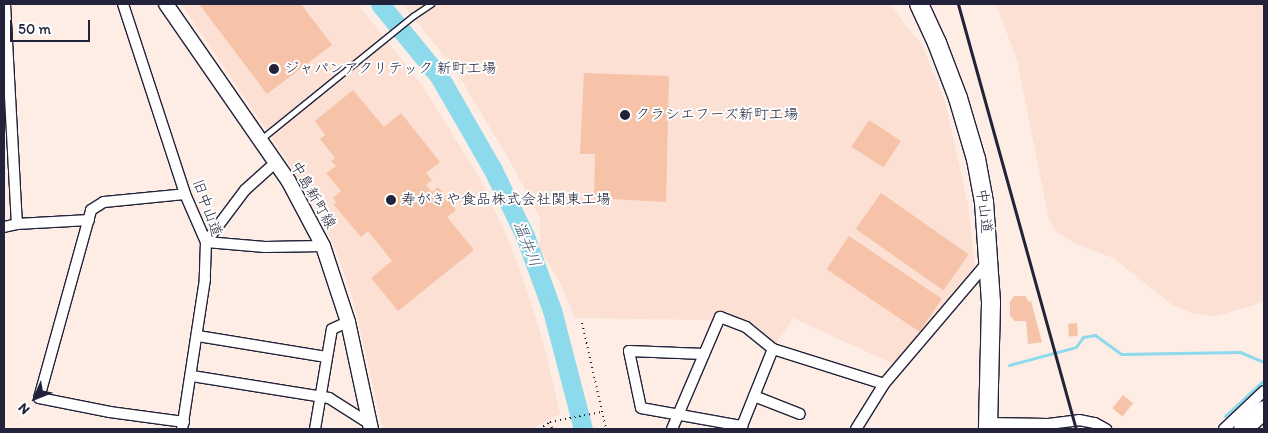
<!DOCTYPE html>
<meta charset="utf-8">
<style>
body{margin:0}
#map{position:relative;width:1268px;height:433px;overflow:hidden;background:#fdede5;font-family:Itim,"Klee One",sans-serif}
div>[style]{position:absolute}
.built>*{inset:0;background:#fbe0d3}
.stream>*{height:3px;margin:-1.5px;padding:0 1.5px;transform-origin:1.5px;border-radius:1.5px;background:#8ddaed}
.river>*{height:19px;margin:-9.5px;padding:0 9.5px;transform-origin:9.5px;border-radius:9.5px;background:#8ddaed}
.building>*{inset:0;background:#f7c3a8;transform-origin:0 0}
.path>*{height:2px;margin-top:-1px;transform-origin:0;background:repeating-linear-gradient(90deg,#22223b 0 1px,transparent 0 5px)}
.roads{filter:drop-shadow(1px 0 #22223b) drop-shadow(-1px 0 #22223b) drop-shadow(0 1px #22223b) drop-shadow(0 -1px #22223b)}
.lane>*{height:5px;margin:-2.5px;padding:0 2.5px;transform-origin:2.5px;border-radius:2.5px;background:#fff}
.street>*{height:10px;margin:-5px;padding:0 5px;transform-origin:5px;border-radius:5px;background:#fff}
.secondary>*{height:14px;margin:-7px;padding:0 7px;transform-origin:7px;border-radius:7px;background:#fff}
.highway>*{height:18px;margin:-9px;padding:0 9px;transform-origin:9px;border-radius:9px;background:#fff}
.rail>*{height:3px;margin:-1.5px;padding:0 1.5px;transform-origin:1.5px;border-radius:1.5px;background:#22223b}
.dots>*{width:14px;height:14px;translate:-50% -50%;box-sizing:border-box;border:2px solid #fff;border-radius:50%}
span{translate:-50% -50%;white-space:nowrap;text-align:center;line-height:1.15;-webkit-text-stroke:4px #fff;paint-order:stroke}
.poi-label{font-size:15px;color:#22223b}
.left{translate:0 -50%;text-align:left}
.street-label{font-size:15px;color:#22223b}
.water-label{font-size:16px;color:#425970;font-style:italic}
.frame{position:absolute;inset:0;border:5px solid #22223b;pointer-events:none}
.north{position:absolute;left:10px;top:373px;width:50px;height:50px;-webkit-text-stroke:4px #fff;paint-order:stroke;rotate:226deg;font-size:14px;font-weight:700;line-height:20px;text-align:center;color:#22223b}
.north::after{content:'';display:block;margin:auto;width:18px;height:22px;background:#22223b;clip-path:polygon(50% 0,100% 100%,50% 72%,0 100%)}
.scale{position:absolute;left:10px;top:20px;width:80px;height:22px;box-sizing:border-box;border:2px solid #22223b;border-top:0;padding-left:6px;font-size:15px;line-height:18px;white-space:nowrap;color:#22223b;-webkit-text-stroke:4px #fff;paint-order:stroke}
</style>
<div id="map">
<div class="built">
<i style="clip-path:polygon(181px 4px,358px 4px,424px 88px,479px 177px,509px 241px,531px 302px,545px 349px,560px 414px,531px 429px,383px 429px,353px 299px,333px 243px,307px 192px,278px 147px)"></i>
<i style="clip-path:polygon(403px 4px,889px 4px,922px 45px,945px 101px,968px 205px,975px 266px,896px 365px,793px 318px,776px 344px,742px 320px,717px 311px,713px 320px,575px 318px,561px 284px,540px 249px,540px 219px,510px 161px,454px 68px)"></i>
<i style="clip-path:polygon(996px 4px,1264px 4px,1264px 302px,1217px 316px,1196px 314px,1174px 306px,1113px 258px,1077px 244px,1054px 230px,1049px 219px,1017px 60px)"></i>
</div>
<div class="stream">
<i style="left:1009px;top:365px;width:69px;rotate:-15deg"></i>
<i style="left:1076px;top:347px;width:12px;rotate:-55deg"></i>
<i style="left:1083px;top:337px;width:12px;rotate:-9deg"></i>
<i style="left:1095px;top:335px;width:32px;rotate:36deg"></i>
<i style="left:1121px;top:354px;width:119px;rotate:-1deg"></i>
<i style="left:1240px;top:352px;width:26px;rotate:23deg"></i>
<i style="left:1225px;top:416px;width:53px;rotate:-42.7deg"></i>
</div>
<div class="river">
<i style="left:380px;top:4px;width:93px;rotate:50.7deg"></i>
<i style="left:439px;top:76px;width:106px;rotate:60.1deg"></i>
<i style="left:492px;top:168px;width:76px;rotate:64.1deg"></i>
<i style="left:525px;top:236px;width:79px;rotate:70deg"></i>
<i style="left:552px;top:310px;width:123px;rotate:75.4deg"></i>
</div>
<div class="building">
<i style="clip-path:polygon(199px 4px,301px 4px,332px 45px,267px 94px)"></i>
<i style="clip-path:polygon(584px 73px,669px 76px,666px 202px,594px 198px,595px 154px,580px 154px)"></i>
<i style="clip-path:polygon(353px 90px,384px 127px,401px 113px,440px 162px,426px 173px,432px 180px,426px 185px,432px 192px,438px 187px,456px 210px,447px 217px,474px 250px,398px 311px,371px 278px,392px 261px,368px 231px,361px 237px,334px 205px,336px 202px,333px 198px,341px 191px,326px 173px,336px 166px,331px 161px,335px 158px,320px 139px,325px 135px,315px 121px)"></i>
<i style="left:869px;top:120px;width:38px;height:32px;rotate:33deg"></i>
<i style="left:881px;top:193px;width:107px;height:44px;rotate:35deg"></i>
<i style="left:849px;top:236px;width:112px;height:40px;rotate:34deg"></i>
<i style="clip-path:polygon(1014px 296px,1025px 296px,1029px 302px,1031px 301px,1042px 342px,1028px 344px,1026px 321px,1015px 321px,1010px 316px,1010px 302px)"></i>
<i style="left:1077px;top:323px;width:13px;height:9px;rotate:86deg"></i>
<i style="left:1123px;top:395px;width:13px;height:17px;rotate:39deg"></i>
</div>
<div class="path">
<i style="left:582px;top:323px;width:109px;rotate:77.2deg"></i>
<i style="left:550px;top:422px;width:7px;rotate:74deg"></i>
<i style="left:539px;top:429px;width:13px;rotate:-32deg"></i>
<i style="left:550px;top:422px;width:52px;rotate:-11.1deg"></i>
</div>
<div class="roads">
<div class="lane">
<i style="left:261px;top:139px;width:196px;rotate:-39deg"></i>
<i style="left:413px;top:16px;width:22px;rotate:-34deg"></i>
</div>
<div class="street">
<i style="left:5px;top:4px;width:220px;rotate:86.9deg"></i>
<i style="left:123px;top:4px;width:200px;rotate:71.9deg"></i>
<i style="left:185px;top:194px;width:52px;rotate:66.4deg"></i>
<i style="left:206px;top:242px;width:37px;rotate:92deg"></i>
<i style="left:205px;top:279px;width:152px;rotate:98.7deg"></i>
<i style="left:275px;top:163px;width:40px;rotate:138deg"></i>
<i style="left:245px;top:190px;width:65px;rotate:126.9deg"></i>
<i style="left:206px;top:242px;width:59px;rotate:4.8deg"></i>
<i style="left:265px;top:247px;width:58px;rotate:-1deg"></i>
<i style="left:4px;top:227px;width:13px;rotate:-13deg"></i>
<i style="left:17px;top:224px;width:72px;rotate:-3.2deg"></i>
<i style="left:198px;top:336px;width:130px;rotate:9.3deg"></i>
<i style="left:704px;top:354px;width:75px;rotate:-177.7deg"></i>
<i style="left:629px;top:351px;width:58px;rotate:78.1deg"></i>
<i style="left:641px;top:408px;width:103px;rotate:10.1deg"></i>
<i style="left:742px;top:426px;width:83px;rotate:-68.1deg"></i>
<i style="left:192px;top:376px;width:139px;rotate:9.1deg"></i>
<i style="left:329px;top:398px;width:49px;rotate:32.4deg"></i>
<i style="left:754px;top:396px;width:49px;rotate:21.4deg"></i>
<i style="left:184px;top:422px;width:75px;rotate:-172.3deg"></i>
<i style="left:110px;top:412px;width:72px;rotate:-168.8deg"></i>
<i style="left:39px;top:398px;width:195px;rotate:-74.5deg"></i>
<i style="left:91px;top:210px;width:15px;rotate:-32deg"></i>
<i style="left:104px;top:202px;width:81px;rotate:-5.6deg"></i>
<i style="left:988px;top:423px;width:60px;rotate:1deg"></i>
<i style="left:1048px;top:424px;width:31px;rotate:-7deg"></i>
<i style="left:1079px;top:420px;width:16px;rotate:11deg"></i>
<i style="left:1095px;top:423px;width:13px;rotate:29deg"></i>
<i style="left:315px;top:429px;width:101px;rotate:-80.4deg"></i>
<i style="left:332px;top:329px;width:17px;rotate:-24deg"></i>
<i style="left:672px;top:429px;width:122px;rotate:-66.8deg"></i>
<i style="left:720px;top:317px;width:28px;rotate:21deg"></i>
<i style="left:746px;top:327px;width:35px;rotate:39deg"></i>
<i style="left:773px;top:349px;width:116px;rotate:17.5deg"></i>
<i style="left:856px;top:429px;width:53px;rotate:-58.1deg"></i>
<i style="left:884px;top:384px;width:160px;rotate:-49.6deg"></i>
<i style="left:1224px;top:429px;width:55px;rotate:-43.5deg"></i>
</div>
<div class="secondary">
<i style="left:166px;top:4px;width:214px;rotate:55.3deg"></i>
<i style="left:288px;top:180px;width:75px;rotate:62.1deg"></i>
<i style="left:323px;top:246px;width:80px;rotate:71.8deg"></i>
<i style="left:348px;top:322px;width:109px;rotate:77.9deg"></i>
</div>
<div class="highway">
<i style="left:919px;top:4px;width:43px;rotate:65.2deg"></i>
<i style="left:937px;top:43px;width:59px;rotate:69.1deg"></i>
<i style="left:958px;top:98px;width:64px;rotate:73.6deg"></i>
<i style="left:976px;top:159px;width:44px;rotate:79.5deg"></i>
<i style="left:984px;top:202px;width:101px;rotate:86deg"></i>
<i style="left:991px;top:303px;width:126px;rotate:91.4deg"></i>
<i style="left:1243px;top:429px;width:28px;rotate:-42deg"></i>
</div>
</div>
<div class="rail">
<i style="left:958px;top:4px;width:441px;rotate:74.5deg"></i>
</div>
<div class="dots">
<i style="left:274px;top:69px;background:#22223b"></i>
<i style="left:625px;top:115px;background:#22223b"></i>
<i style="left:391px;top:200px;background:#22223b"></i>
</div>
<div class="poi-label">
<span class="left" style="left:284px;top:69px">ジャパンアクリテック 新町工場</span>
<span class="left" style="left:635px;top:115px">クラシエフーズ新町工場</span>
<span class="left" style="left:401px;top:200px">寿がきや食品株式会社関東工場</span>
</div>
<div class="street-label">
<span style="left:313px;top:195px;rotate:60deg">中島新町線</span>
<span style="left:207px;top:208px;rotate:70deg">旧中山道</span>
<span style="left:984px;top:211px;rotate:83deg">中山道</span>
</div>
<div class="water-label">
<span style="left:527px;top:244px;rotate:68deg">温井川</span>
</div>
<div class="frame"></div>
<div class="north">N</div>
<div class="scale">50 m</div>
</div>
